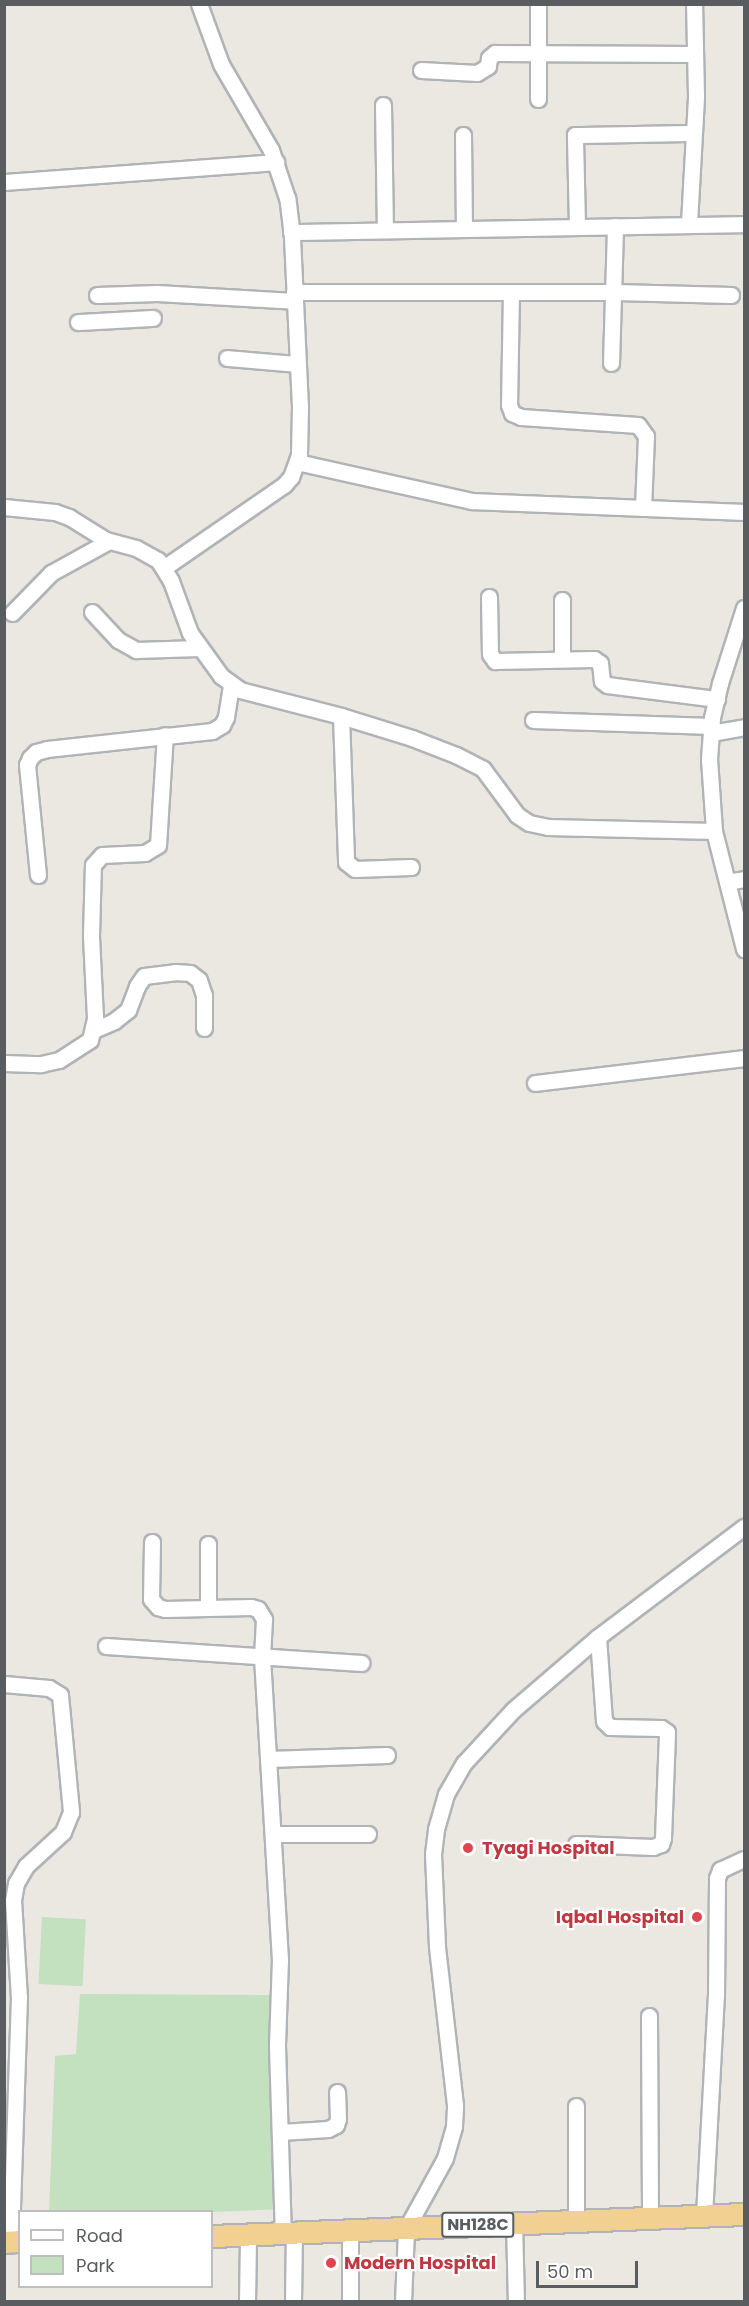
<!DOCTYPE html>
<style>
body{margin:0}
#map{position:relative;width:749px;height:2306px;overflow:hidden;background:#ebe8e1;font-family:Poppins,sans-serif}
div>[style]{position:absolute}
.green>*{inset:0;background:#c3e0bf;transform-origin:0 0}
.roads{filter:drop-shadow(2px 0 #b1b4b7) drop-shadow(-2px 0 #b1b4b7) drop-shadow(0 2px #b1b4b7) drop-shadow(0 -2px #b1b4b7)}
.minor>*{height:15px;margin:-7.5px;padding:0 7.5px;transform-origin:7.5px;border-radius:7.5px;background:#fff}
.highway>*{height:21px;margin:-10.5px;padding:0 10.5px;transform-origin:10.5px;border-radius:10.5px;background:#f2d091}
.dots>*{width:16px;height:16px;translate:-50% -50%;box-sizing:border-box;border:3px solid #fff;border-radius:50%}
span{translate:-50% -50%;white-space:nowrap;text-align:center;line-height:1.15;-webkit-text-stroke:4.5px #fff;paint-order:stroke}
.shield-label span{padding:2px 4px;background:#fff;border:2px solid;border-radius:4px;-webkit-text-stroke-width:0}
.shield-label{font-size:16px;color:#595d60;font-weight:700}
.health-label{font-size:18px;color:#be3a42;font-weight:700}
.left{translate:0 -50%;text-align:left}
.right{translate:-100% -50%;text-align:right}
.frame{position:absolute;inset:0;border:6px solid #595d60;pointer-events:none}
.legend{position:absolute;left:18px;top:2210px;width:195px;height:78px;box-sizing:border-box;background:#fff;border:2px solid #bdbebf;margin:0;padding:8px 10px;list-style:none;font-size:18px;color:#595d60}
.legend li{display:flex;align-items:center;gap:12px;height:30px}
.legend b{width:30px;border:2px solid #bdbebf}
.scale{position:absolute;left:536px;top:2261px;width:102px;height:27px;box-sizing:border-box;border:3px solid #595d60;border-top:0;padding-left:8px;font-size:18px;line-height:21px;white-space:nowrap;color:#595d60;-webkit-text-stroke:4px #fff;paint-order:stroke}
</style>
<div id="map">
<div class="green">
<i style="left:42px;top:1917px;width:44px;height:67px;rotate:3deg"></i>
<i style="clip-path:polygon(80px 1994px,273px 1995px,284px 2209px,212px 2212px,49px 2212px,55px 2056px,76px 2054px)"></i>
</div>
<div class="roads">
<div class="minor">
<i style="left:538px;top:4px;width:95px;rotate:90deg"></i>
<i style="left:421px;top:70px;width:56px;rotate:3.1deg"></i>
<i style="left:477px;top:73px;width:13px;rotate:-32deg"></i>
<i style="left:488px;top:66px;width:8px;rotate:-83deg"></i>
<i style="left:489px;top:58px;width:8px;rotate:-40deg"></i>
<i style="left:495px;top:53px;width:199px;rotate:0.3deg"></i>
<i style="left:383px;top:105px;width:124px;rotate:89.1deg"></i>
<i style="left:463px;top:135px;width:92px;rotate:89.4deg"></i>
<i style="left:4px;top:182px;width:273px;rotate:-4.2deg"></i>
<i style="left:689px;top:223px;width:127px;rotate:-86.8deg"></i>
<i style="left:696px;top:96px;width:92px;rotate:-91.2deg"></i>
<i style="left:577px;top:226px;width:91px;rotate:-91.3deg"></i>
<i style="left:575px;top:135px;width:119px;rotate:-1deg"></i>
<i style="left:291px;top:232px;width:453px;rotate:-1deg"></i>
<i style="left:294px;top:292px;width:321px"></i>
<i style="left:615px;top:292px;width:116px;rotate:1.5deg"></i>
<i style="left:511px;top:292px;width:113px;rotate:91deg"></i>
<i style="left:509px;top:405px;width:9px;rotate:69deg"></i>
<i style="left:512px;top:413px;width:10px;rotate:24deg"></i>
<i style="left:521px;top:417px;width:117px;rotate:3.9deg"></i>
<i style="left:638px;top:425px;width:14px;rotate:54deg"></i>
<i style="left:646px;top:436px;width:72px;rotate:92.4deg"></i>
<i style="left:97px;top:295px;width:60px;rotate:-1.9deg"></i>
<i style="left:157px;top:293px;width:137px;rotate:3.3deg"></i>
<i style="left:78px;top:322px;width:75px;rotate:-3.1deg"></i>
<i style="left:227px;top:358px;width:70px;rotate:4.9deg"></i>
<i style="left:611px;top:363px;width:137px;rotate:-88.3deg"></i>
<i style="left:297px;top:462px;width:179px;rotate:12.6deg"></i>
<i style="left:472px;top:501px;width:272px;rotate:2.3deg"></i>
<i style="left:4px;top:507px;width:51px;rotate:5.6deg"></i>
<i style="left:55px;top:512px;width:15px;rotate:20deg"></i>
<i style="left:69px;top:517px;width:44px;rotate:31.9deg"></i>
<i style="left:106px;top:540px;width:31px;rotate:15deg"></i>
<i style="left:136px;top:548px;width:25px;rotate:29deg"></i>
<i style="left:158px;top:560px;width:25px;rotate:58deg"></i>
<i style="left:171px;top:581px;width:55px;rotate:69.9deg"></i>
<i style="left:190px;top:633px;width:53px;rotate:54.2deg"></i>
<i style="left:221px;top:676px;width:24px;rotate:36deg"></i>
<i style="left:240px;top:690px;width:104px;rotate:14.4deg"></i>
<i style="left:341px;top:716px;width:74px;rotate:17.2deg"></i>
<i style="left:412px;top:738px;width:47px;rotate:21.1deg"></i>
<i style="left:456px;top:755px;width:30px;rotate:27deg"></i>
<i style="left:483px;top:769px;width:57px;rotate:53.5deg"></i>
<i style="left:517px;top:815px;width:14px;rotate:34deg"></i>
<i style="left:529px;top:823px;width:19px;rotate:12deg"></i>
<i style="left:548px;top:827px;width:166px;rotate:1.4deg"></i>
<i style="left:165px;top:567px;width:145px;rotate:-34.6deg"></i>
<i style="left:284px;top:485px;width:11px;rotate:-49deg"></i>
<i style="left:291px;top:477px;width:23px;rotate:-70deg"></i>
<i style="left:299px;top:455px;width:48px;rotate:-88.8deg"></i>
<i style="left:300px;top:407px;width:171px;rotate:-92.7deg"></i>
<i style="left:292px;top:236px;width:38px;rotate:-97deg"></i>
<i style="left:287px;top:198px;width:51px;rotate:-108.4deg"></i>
<i style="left:271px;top:150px;width:99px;rotate:-120.2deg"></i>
<i style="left:221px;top:64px;width:64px;rotate:-110.1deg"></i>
<i style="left:489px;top:597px;width:57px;rotate:89deg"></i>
<i style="left:490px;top:654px;width:9px;rotate:54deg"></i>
<i style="left:495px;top:661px;width:99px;rotate:-1.2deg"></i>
<i style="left:594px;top:659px;width:7px;rotate:34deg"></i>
<i style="left:600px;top:663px;width:18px;rotate:84deg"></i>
<i style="left:602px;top:681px;width:6px;rotate:39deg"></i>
<i style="left:607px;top:685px;width:111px;rotate:7.3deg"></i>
<i style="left:562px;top:600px;width:59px;rotate:90deg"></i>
<i style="left:744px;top:608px;width:79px;rotate:107.7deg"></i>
<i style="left:720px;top:683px;width:36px;rotate:103deg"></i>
<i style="left:712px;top:718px;width:41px;rotate:94.2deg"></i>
<i style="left:709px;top:759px;width:72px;rotate:86deg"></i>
<i style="left:714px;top:831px;width:122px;rotate:75.7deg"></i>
<i style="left:92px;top:612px;width:38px;rotate:47deg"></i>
<i style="left:118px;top:640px;width:21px;rotate:29deg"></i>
<i style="left:136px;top:650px;width:63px;rotate:-1.8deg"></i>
<i style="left:12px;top:613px;width:56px;rotate:-45.7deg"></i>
<i style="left:51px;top:573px;width:66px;rotate:-28.9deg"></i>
<i style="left:341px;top:716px;width:146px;rotate:88deg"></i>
<i style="left:346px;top:862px;width:11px;rotate:38deg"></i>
<i style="left:355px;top:869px;width:56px;rotate:-2deg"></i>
<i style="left:533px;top:720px;width:179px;rotate:1.9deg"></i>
<i style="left:711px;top:733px;width:34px;rotate:-10deg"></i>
<i style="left:38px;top:875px;width:111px;rotate:-95.7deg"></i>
<i style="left:27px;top:765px;width:8px;rotate:-67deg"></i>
<i style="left:30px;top:758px;width:8px;rotate:-45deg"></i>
<i style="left:36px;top:752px;width:11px;rotate:-15deg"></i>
<i style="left:47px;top:749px;width:166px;rotate:-6.2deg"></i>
<i style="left:212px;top:731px;width:12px;rotate:-31deg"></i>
<i style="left:222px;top:725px;width:9px;rotate:-63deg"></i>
<i style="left:226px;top:717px;width:32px;rotate:-81deg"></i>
<i style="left:727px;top:882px;width:17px;rotate:-10deg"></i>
<i style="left:94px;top:1030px;width:22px;rotate:-24deg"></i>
<i style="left:114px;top:1021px;width:18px;rotate:-38deg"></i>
<i style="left:128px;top:1010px;width:26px;rotate:-69deg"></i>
<i style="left:137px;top:986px;width:12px;rotate:-55deg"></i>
<i style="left:144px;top:976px;width:31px;rotate:-7deg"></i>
<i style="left:175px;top:972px;width:15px;rotate:4deg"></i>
<i style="left:190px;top:973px;width:11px;rotate:38deg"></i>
<i style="left:199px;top:980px;width:16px;rotate:72deg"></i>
<i style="left:204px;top:995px;width:33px;rotate:90deg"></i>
<i style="left:4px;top:1063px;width:37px;rotate:2deg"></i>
<i style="left:41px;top:1064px;width:18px;rotate:-13deg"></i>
<i style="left:59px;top:1060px;width:37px;rotate:-33deg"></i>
<i style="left:90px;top:1040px;width:23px;rotate:-77deg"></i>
<i style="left:95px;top:1018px;width:83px;rotate:-92.8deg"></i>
<i style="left:91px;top:935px;width:70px;rotate:-88.4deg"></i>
<i style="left:93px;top:865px;width:13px;rotate:-48deg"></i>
<i style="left:102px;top:855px;width:43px;rotate:-2.7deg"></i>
<i style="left:145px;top:853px;width:15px;rotate:-32deg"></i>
<i style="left:158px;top:845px;width:110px;rotate:-86.4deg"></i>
<i style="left:535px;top:1083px;width:210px;rotate:-6.8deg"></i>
<i style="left:152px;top:1542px;width:57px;rotate:91deg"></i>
<i style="left:151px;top:1599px;width:11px;rotate:49deg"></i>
<i style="left:158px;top:1607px;width:7px;rotate:16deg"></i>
<i style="left:165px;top:1609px;width:86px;rotate:-1.3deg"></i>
<i style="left:251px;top:1607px;width:7px;rotate:16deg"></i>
<i style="left:258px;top:1609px;width:12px;rotate:59deg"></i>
<i style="left:264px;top:1619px;width:38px;rotate:93deg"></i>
<i style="left:262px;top:1657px;width:303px;rotate:86.6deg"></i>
<i style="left:280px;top:1959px;width:87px;rotate:92deg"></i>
<i style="left:277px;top:2046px;width:187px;rotate:88.2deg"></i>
<i style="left:208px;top:1544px;width:64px;rotate:90deg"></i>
<i style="left:106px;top:1646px;width:256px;rotate:3.8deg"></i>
<i style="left:4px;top:1684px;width:45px;rotate:5.1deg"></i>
<i style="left:49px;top:1688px;width:13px;rotate:32deg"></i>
<i style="left:60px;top:1695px;width:118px;rotate:84.6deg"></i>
<i style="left:71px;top:1812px;width:22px;rotate:112deg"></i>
<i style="left:63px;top:1832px;width:50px;rotate:137.4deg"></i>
<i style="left:26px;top:1866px;width:20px;rotate:120deg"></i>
<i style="left:16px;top:1883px;width:17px;rotate:100deg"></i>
<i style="left:13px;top:1900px;width:97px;rotate:86.5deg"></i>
<i style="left:19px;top:1997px;width:244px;rotate:91.9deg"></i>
<i style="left:268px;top:1759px;width:119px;rotate:-1.9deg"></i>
<i style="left:274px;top:1834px;width:94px"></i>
<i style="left:576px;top:1844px;width:77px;rotate:2.2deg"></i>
<i style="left:653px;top:1847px;width:9px;rotate:-21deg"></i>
<i style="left:661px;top:1844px;width:6px;rotate:-72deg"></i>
<i style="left:663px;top:1838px;width:106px;rotate:-87.8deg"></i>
<i style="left:667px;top:1732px;width:7px;rotate:-146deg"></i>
<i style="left:661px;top:1728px;width:51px;rotate:-178.9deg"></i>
<i style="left:610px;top:1727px;width:8px;rotate:-135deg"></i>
<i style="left:604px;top:1721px;width:84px;rotate:-94.1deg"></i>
<i style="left:649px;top:2016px;width:201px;rotate:89.7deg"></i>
<i style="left:576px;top:2106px;width:114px;rotate:90deg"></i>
<i style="left:281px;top:2132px;width:47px;rotate:-3.7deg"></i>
<i style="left:328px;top:2129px;width:9px;rotate:-27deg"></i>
<i style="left:336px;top:2125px;width:6px;rotate:-72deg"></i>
<i style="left:338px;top:2119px;width:27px;rotate:-92deg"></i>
<i style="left:704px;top:2215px;width:219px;rotate:-86.9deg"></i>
<i style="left:716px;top:1996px;width:118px;rotate:-89.5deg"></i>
<i style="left:717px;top:1878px;width:9px;rotate:-69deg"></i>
<i style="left:720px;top:1870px;width:26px;rotate:-25deg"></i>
<i style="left:514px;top:2222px;width:80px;rotate:88.6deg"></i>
<i style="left:247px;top:2302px;width:67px;rotate:-89.1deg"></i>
<i style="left:293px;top:2302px;width:70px;rotate:-89.2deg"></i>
<i style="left:350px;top:2302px;width:72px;rotate:-90deg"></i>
<i style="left:403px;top:2302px;width:73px;rotate:-87.6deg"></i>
<i style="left:406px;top:2229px;width:81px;rotate:-61.2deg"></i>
<i style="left:445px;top:2158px;width:33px;rotate:-74deg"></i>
<i style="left:454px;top:2126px;width:21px;rotate:-87deg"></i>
<i style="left:455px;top:2105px;width:160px;rotate:-96.5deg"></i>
<i style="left:437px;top:1946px;width:92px;rotate:-92.5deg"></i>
<i style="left:433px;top:1854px;width:25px;rotate:-83deg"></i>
<i style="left:436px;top:1829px;width:36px;rotate:-74deg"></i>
<i style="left:446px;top:1794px;width:36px;rotate:-60deg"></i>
<i style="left:464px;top:1763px;width:72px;rotate:-47.2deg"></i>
<i style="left:513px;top:1710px;width:112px;rotate:-40.7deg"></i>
<i style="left:598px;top:1637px;width:183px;rotate:-37deg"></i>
</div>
<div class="highway">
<i style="left:212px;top:2236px;width:532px;rotate:-2.37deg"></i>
<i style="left:4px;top:2242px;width:16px;rotate:-4deg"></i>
</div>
</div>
<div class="dots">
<i style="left:468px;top:1848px;background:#e0444e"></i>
<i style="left:697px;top:1917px;background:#e0444e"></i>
<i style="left:331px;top:2263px;background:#e0444e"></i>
</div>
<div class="shield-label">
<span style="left:478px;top:2225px">NH128C</span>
</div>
<div class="health-label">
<span class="left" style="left:482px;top:1848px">Tyagi Hospital</span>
<span class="right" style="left:684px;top:1917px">Iqbal Hospital</span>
<span class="left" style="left:344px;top:2263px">Modern Hospital</span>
</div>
<div class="frame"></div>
<ul class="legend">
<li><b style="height:8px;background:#fff"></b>Road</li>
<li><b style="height:16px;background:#c3e0bf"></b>Park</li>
</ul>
<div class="scale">50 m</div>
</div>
